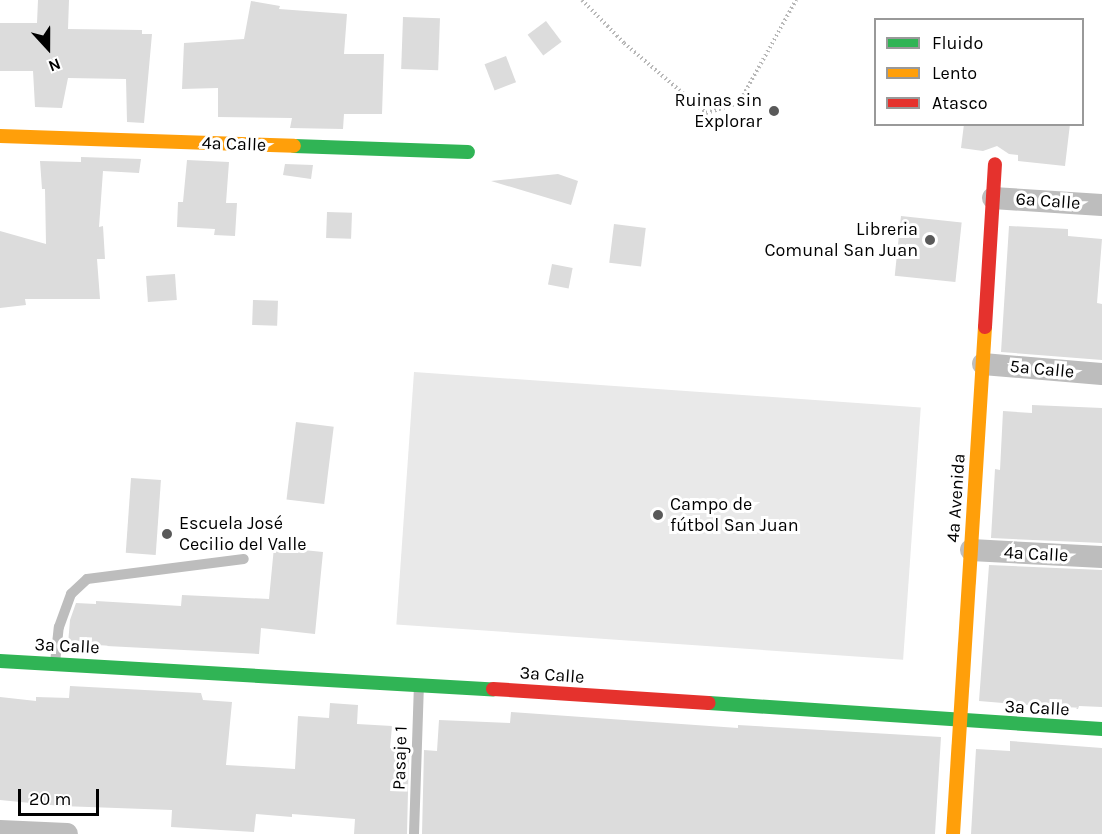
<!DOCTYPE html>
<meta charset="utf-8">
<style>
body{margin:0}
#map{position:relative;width:1102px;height:834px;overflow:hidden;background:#fff;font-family:Karla,sans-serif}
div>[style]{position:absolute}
.green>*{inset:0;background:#e9e9e9;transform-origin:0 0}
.building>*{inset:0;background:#dcdcdc;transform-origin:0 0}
.path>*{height:4px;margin-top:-2px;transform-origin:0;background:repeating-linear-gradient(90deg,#b8b8b8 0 1.5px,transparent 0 4.5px)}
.lane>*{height:10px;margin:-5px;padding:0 5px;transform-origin:5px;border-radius:5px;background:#bdbdbd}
.street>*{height:22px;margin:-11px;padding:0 11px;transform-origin:11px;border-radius:11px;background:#bdbdbd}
.fast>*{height:14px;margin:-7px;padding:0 7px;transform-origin:7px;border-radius:7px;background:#30b455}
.slow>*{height:14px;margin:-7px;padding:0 7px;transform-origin:7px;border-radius:7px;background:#ff9f0a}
.jam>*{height:14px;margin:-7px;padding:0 7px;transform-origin:7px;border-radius:7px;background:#e5322d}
.dots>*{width:16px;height:16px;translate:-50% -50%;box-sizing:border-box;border:3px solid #fff;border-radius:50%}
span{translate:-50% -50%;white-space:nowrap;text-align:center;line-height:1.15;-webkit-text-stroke:6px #fff;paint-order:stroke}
.poi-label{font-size:18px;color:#000}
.right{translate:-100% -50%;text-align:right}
.left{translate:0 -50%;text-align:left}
.street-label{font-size:18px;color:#000}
.legend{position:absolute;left:874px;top:18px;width:210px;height:108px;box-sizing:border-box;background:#fff;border:2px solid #999;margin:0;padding:8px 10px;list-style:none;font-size:18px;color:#000}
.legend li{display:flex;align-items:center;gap:12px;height:30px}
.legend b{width:30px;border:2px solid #999}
.north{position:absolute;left:18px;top:18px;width:60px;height:60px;-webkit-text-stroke:4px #fff;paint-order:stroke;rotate:159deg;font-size:16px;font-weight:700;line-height:24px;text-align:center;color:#000}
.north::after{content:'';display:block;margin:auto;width:21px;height:27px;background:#000;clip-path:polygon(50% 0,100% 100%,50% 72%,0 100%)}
.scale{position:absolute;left:18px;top:789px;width:81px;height:27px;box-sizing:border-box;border:3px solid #000;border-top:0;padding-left:8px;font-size:18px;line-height:21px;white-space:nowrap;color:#000;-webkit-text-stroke:4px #fff;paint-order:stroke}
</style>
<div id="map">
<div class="green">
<i style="left:414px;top:372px;width:508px;height:253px;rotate:4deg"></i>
</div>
<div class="building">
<i style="clip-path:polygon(38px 0,69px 0,68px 29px,142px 30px,142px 34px,152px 34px,144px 123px,127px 122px,126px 79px,68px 78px,62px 108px,35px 107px,33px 71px,0 71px,0 23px,37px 23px)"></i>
<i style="clip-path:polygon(251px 1px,280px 6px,279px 9px,347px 14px,344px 54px,384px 54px,382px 114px,344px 114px,343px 129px,290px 128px,292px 118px,218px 117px,218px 88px,182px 89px,184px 43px,244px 39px)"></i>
<i style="left:403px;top:17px;width:37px;height:52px;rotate:2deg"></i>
<i style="left:546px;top:21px;width:26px;height:23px;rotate:53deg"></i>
<i style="left:506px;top:56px;width:28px;height:23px;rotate:69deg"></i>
<i style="clip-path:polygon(964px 124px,1070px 124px,1065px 166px,1018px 161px,1018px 155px,1009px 154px,997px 146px,983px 151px,961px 148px)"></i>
<i style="clip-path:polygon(81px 157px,141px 159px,139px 173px,103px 171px,99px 227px,103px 226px,105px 259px,97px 259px,100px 299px,25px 299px,26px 305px,0 308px,0 231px,46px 244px,45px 189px,42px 189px,40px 161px,81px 162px)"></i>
<i style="clip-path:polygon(187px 160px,229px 162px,226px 203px,237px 203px,235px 236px,214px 235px,215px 229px,177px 227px,178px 202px,183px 202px)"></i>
<i style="clip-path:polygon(285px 164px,313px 165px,311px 179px,283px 175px)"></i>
<i style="clip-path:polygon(558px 174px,578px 181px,571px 205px,491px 181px)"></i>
<i style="left:327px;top:212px;width:25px;height:26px;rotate:2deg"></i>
<i style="left:901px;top:216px;width:61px;height:60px;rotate:6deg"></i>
<i style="left:614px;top:224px;width:32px;height:39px;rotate:7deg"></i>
<i style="clip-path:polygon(1009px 226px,1068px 229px,1068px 236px,1102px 239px,1097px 303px,1102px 304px,1102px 360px,1001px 352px)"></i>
<i style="left:552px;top:264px;width:21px;height:21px;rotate:11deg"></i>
<i style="left:175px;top:274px;width:26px;height:29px;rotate:86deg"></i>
<i style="left:253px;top:300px;width:25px;height:25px;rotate:2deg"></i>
<i style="clip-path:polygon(1032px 405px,1102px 408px,1102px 543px,991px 538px,995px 469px,1000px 470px,1003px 411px,1032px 413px)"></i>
<i style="left:296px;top:422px;width:38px;height:78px;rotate:7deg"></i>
<i style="left:131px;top:478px;width:30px;height:75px;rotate:4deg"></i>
<i style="clip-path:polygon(274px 547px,323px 552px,315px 634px,261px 628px,259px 654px,68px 644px,70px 620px,76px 603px,96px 604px,96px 601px,181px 606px,182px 595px,269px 599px)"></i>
<i style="clip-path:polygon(989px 565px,1102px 570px,1102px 707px,1079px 706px,1078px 709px,979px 701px)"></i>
<i style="clip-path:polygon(70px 686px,201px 693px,203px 700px,232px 702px,226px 765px,295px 769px,298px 716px,329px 718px,330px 703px,358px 705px,357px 724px,392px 726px,390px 748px,409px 749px,407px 834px,354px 834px,355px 819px,292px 814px,292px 817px,256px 814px,254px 832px,171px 827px,172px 810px,61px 806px,0 800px,0 697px,36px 701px,36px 697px,69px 698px)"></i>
<i style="clip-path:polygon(511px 712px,738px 728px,738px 725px,941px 737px,935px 834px,422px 834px,424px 750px,437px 751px,439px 720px,510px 723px)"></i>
<i style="clip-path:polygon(1010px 741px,1102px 748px,1102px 834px,971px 834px,976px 749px,1010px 751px)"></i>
</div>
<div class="path">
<i style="left:582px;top:0;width:60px;rotate:45.7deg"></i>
<i style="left:624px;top:43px;width:108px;rotate:40.5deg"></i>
<i style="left:706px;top:113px;width:34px;rotate:-17deg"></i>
<i style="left:739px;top:103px;width:118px;rotate:-61deg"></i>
</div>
<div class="lane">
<i style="left:55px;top:663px;width:36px;rotate:-84deg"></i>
<i style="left:59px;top:627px;width:35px;rotate:-70deg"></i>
<i style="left:71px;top:594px;width:22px;rotate:-43deg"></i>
<i style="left:87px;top:579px;width:158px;rotate:-7.3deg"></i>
<i style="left:414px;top:834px;width:147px;rotate:-88.1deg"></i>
</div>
<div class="street">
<i style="left:993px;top:198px;width:109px;rotate:3.7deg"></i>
<i style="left:983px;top:364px;width:119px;rotate:4.8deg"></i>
<i style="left:971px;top:550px;width:131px;rotate:3.1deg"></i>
<i style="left:0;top:831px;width:67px;rotate:2.6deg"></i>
</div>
<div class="fast">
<i style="left:294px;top:146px;width:174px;rotate:2deg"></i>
<i style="left:0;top:661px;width:494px;rotate:3.3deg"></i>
<i style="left:709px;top:703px;width:394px;rotate:3.8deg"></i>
</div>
<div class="slow">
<i style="left:0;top:136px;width:294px;rotate:1.9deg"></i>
<i style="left:953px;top:834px;width:508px;rotate:-86.39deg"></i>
</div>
<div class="jam">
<i style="left:985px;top:327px;width:163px;rotate:-86.5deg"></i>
<i style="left:493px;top:689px;width:216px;rotate:3.7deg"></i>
</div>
<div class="dots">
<i style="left:774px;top:111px;background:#595959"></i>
<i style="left:930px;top:240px;background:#595959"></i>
<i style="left:658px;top:515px;background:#595959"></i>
<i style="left:167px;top:534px;background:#595959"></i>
</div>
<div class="poi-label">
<span class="right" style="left:762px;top:111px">Ruinas sin<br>Explorar</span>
<span class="right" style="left:918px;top:240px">Libreria<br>Comunal San Juan</span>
<span class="left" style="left:670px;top:515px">Campo de<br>fútbol San Juan</span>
<span class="left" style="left:179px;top:534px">Escuela José<br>Cecilio del Valle</span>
</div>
<div class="street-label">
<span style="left:234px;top:144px;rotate:2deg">4a Calle</span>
<span style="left:1048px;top:201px;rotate:4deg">6a Calle</span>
<span style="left:1042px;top:369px;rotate:5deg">5a Calle</span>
<span style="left:956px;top:498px;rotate:-86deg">4a Avenida</span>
<span style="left:1036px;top:554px;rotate:3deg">4a Calle</span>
<span style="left:67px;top:646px;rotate:3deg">3a Calle</span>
<span style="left:552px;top:675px;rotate:4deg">3a Calle</span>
<span style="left:1037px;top:708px;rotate:3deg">3a Calle</span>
<span style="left:400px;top:758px;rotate:-88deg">Pasaje 1</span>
</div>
<ul class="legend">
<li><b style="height:8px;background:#30b455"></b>Fluido</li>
<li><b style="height:8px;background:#ff9f0a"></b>Lento</li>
<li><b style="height:8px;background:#e5322d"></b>Atasco</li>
</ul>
<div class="north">N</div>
<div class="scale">20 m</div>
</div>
